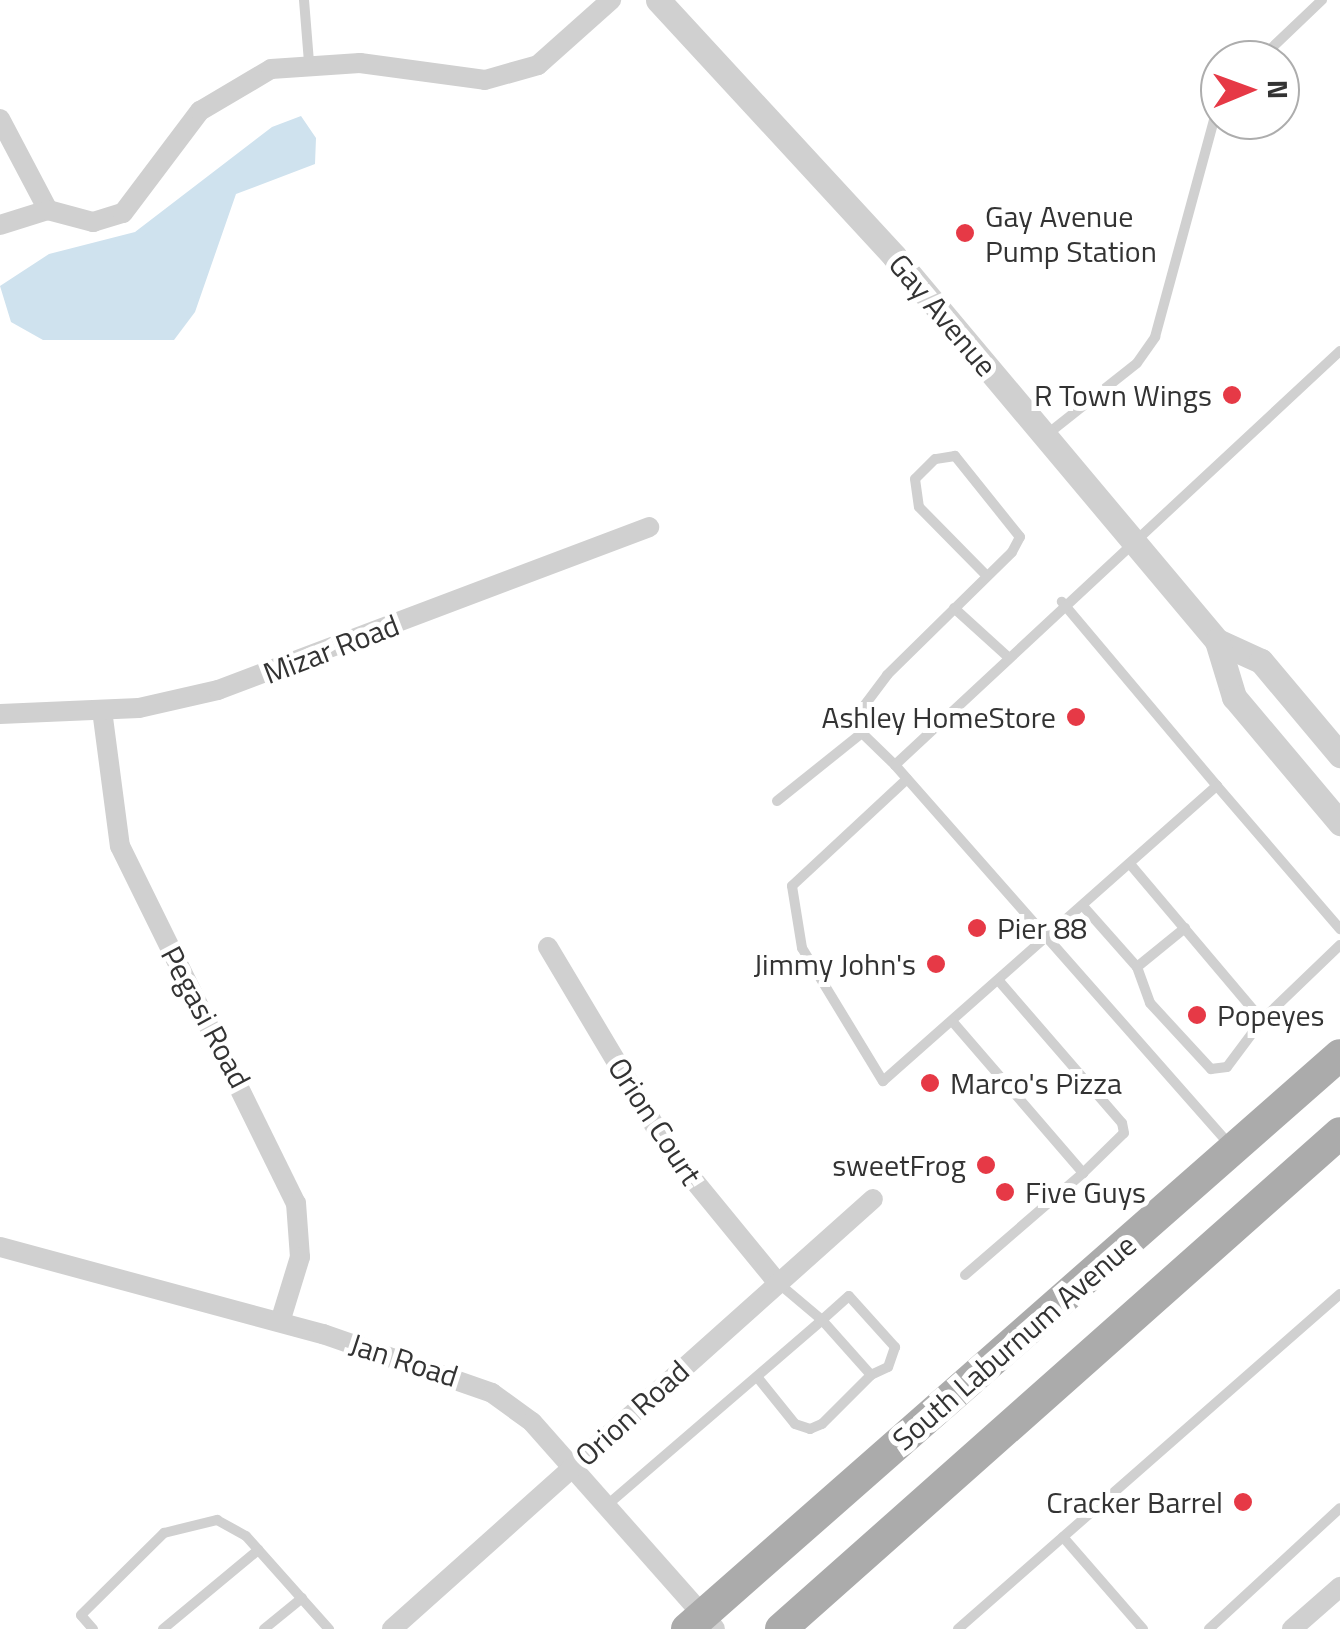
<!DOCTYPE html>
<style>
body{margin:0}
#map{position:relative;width:1340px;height:1629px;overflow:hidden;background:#fff;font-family:"Titillium Web",sans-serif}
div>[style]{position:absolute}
.water>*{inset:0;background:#cfe2ee}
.service>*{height:10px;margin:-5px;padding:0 5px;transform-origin:5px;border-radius:5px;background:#d0d0d0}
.minor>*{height:20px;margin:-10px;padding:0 10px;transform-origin:10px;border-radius:10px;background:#d0d0d0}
.tertiary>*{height:25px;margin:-12.5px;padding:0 12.5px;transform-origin:12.5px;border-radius:12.5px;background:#d0d0d0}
.primary>*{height:32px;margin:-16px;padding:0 16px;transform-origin:16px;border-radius:16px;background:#ababab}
.dots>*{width:28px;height:28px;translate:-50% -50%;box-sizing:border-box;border:5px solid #fff;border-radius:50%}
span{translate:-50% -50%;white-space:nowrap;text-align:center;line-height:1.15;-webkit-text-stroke:10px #fff;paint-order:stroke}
.poi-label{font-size:30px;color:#333}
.left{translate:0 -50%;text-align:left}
.right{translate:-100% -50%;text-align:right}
.street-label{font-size:30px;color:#333}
.north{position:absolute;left:1200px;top:40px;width:100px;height:100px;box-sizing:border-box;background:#fff;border:2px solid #adadad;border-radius:50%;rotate:89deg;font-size:28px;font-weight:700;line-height:40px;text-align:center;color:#333}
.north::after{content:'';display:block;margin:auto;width:35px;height:45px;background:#e63946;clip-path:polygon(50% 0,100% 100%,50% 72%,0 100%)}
</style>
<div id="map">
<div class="water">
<i style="clip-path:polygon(301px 116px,316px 138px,315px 164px,236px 194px,195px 312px,174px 340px,43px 340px,11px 322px,0 286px,49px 254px,135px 232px,272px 127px)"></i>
</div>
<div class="service">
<i style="left:304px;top:0;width:62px;rotate:85.4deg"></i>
<i style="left:1259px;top:60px;width:87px;rotate:-43.6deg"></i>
<i style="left:1045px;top:436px;width:117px;rotate:-38.4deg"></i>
<i style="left:1137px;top:363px;width:32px;rotate:-55deg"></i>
<i style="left:1155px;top:337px;width:249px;rotate:-74.8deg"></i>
<i style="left:954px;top:608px;width:72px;rotate:42.2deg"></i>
<i style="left:895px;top:765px;width:46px;rotate:-135.9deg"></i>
<i style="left:862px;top:733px;width:27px;rotate:-86deg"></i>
<i style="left:864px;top:706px;width:39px;rotate:-53deg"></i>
<i style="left:887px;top:675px;width:175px;rotate:-44.5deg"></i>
<i style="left:1012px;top:552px;width:17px;rotate:-62deg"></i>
<i style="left:1020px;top:537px;width:104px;rotate:-128.7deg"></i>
<i style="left:955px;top:456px;width:20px;rotate:171deg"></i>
<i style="left:935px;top:459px;width:28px;rotate:135deg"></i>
<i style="left:915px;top:479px;width:28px;rotate:82deg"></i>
<i style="left:919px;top:507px;width:95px;rotate:45.4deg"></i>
<i style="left:907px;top:779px;width:157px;rotate:137.1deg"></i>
<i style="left:792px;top:886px;width:63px;rotate:80.8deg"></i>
<i style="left:802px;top:948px;width:156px;rotate:58.7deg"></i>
<i style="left:883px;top:1081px;width:446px;rotate:-41.5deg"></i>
<i style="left:1217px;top:786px;width:241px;rotate:-130.1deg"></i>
<i style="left:1217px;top:786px;width:189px;rotate:49.3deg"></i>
<i style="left:777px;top:801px;width:109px;rotate:-38.7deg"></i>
<i style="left:1130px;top:864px;width:204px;rotate:49.8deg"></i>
<i style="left:1083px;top:906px;width:81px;rotate:48.5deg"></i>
<i style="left:1137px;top:967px;width:38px;rotate:70deg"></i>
<i style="left:1150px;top:1003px;width:90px;rotate:47.3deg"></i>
<i style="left:1211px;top:1069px;width:16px;rotate:-7deg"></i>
<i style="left:1227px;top:1067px;width:59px;rotate:-53.3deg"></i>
<i style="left:1262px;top:1020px;width:108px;rotate:-43.9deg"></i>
<i style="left:1137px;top:967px;width:62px;rotate:-39.1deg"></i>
<i style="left:952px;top:1021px;width:201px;rotate:49.2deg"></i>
<i style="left:1083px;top:1173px;width:57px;rotate:-44.3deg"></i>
<i style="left:1124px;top:1133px;width:10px;rotate:-101deg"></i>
<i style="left:1122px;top:1123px;width:189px;rotate:-130.9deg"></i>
<i style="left:1229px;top:1144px;width:505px;rotate:-131.39deg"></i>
<i style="left:895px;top:765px;width:608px;rotate:-42.93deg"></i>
<i style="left:965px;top:1275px;width:156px;rotate:-40.8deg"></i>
<i style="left:758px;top:1378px;width:59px;rotate:51.2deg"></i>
<i style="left:795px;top:1424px;width:16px;rotate:18deg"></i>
<i style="left:810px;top:1429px;width:13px;rotate:-23deg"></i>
<i style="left:822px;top:1424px;width:69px;rotate:-45deg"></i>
<i style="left:871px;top:1375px;width:74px;rotate:-131.7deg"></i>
<i style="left:822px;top:1320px;width:36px;rotate:-42deg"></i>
<i style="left:849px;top:1296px;width:69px;rotate:48deg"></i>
<i style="left:895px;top:1347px;width:21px;rotate:109deg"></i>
<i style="left:888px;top:1367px;width:19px;rotate:155deg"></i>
<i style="left:606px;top:1506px;width:285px;rotate:-40.7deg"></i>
<i style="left:822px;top:1320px;width:57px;rotate:-139.9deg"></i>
<i style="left:1063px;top:1537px;width:122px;rotate:49deg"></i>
<i style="left:93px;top:1629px;width:18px;rotate:-131deg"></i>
<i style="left:81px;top:1615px;width:117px;rotate:-44.7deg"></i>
<i style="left:164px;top:1533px;width:55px;rotate:-13.8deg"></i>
<i style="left:217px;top:1520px;width:33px;rotate:29deg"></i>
<i style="left:246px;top:1536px;width:125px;rotate:48.3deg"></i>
<i style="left:163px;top:1629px;width:124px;rotate:-39.7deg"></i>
<i style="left:264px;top:1629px;width:49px;rotate:-39.2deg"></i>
<i style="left:958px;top:1629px;width:508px;rotate:-41.25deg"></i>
<i style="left:1209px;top:1629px;width:178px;rotate:-42.7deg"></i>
</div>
<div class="minor">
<i style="left:0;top:119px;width:103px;rotate:62.2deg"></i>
<i style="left:0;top:225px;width:50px;rotate:-17.4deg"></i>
<i style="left:48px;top:210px;width:47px;rotate:14.9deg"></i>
<i style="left:93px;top:222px;width:31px;rotate:-17deg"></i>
<i style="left:123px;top:213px;width:128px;rotate:-53deg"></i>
<i style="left:200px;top:111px;width:82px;rotate:-30.6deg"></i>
<i style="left:271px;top:69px;width:89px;rotate:-3.9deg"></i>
<i style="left:360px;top:63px;width:126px;rotate:7.7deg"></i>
<i style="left:485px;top:80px;width:55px;rotate:-15.8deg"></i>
<i style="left:538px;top:65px;width:98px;rotate:-41.7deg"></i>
<i style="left:102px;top:710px;width:137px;rotate:82.5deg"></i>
<i style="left:120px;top:846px;width:398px;rotate:63.8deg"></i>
<i style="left:296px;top:1203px;width:54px;rotate:85.8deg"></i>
<i style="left:300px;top:1257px;width:68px;rotate:107.1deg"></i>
<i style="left:0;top:714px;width:139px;rotate:-2.5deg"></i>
<i style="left:139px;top:708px;width:81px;rotate:-12.8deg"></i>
<i style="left:218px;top:690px;width:461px;rotate:-20.7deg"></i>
<i style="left:548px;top:947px;width:236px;rotate:59.2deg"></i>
<i style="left:669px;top:1150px;width:171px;rotate:50.7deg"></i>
<i style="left:0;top:1247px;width:335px;rotate:15.1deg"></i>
<i style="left:323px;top:1334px;width:179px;rotate:19.2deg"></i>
<i style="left:492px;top:1393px;width:49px;rotate:35.9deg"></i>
<i style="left:532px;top:1422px;width:276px;rotate:48.5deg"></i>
<i style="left:392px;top:1629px;width:645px;rotate:-41.8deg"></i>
<i style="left:1292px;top:1629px;width:64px;rotate:-41.2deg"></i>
</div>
<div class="tertiary">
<i style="left:658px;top:0;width:348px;rotate:47.3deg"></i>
<i style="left:894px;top:256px;width:503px;rotate:50deg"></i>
<i style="left:1217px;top:641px;width:48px;rotate:24.4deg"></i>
<i style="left:1261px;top:661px;width:123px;rotate:50deg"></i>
<i style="left:1217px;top:641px;width:59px;rotate:73.1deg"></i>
<i style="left:1234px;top:697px;width:165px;rotate:49.9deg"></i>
</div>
<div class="primary">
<i style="left:687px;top:1629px;width:869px;rotate:-41.32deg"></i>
<i style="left:781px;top:1629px;width:747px;rotate:-41.58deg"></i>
</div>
<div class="dots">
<i style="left:965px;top:233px;background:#e63946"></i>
<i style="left:1232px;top:395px;background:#e63946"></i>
<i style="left:1076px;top:717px;background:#e63946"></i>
<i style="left:977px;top:928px;background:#e63946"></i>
<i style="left:936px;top:964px;background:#e63946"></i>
<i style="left:1197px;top:1015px;background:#e63946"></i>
<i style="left:930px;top:1083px;background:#e63946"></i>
<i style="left:986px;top:1165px;background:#e63946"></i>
<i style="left:1005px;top:1192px;background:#e63946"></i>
<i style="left:1243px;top:1502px;background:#e63946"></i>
</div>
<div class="poi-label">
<span class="left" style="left:985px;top:233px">Gay Avenue<br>Pump Station</span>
<span class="right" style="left:1212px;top:395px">R Town Wings</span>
<span class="right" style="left:1056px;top:717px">Ashley HomeStore</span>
<span class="left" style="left:997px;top:928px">Pier 88</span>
<span class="right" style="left:916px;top:964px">Jimmy John's</span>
<span class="left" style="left:1217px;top:1015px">Popeyes</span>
<span class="left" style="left:950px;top:1083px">Marco's Pizza</span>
<span class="right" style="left:966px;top:1165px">sweetFrog</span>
<span class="left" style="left:1025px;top:1192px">Five Guys</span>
<span class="right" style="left:1223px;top:1502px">Cracker Barrel</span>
</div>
<div class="street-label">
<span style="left:943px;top:315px;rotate:50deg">Gay Avenue</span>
<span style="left:331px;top:649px;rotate:-21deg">Mizar Road</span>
<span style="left:206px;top:1017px;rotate:62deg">Pegasi Road</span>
<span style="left:655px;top:1121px;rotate:57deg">Orion Court</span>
<span style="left:1014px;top:1342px;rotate:-41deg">South Laburnum Avenue</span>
<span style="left:404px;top:1360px;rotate:18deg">Jan Road</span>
<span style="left:632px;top:1413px;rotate:-42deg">Orion Road</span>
</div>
<div class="north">N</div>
</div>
